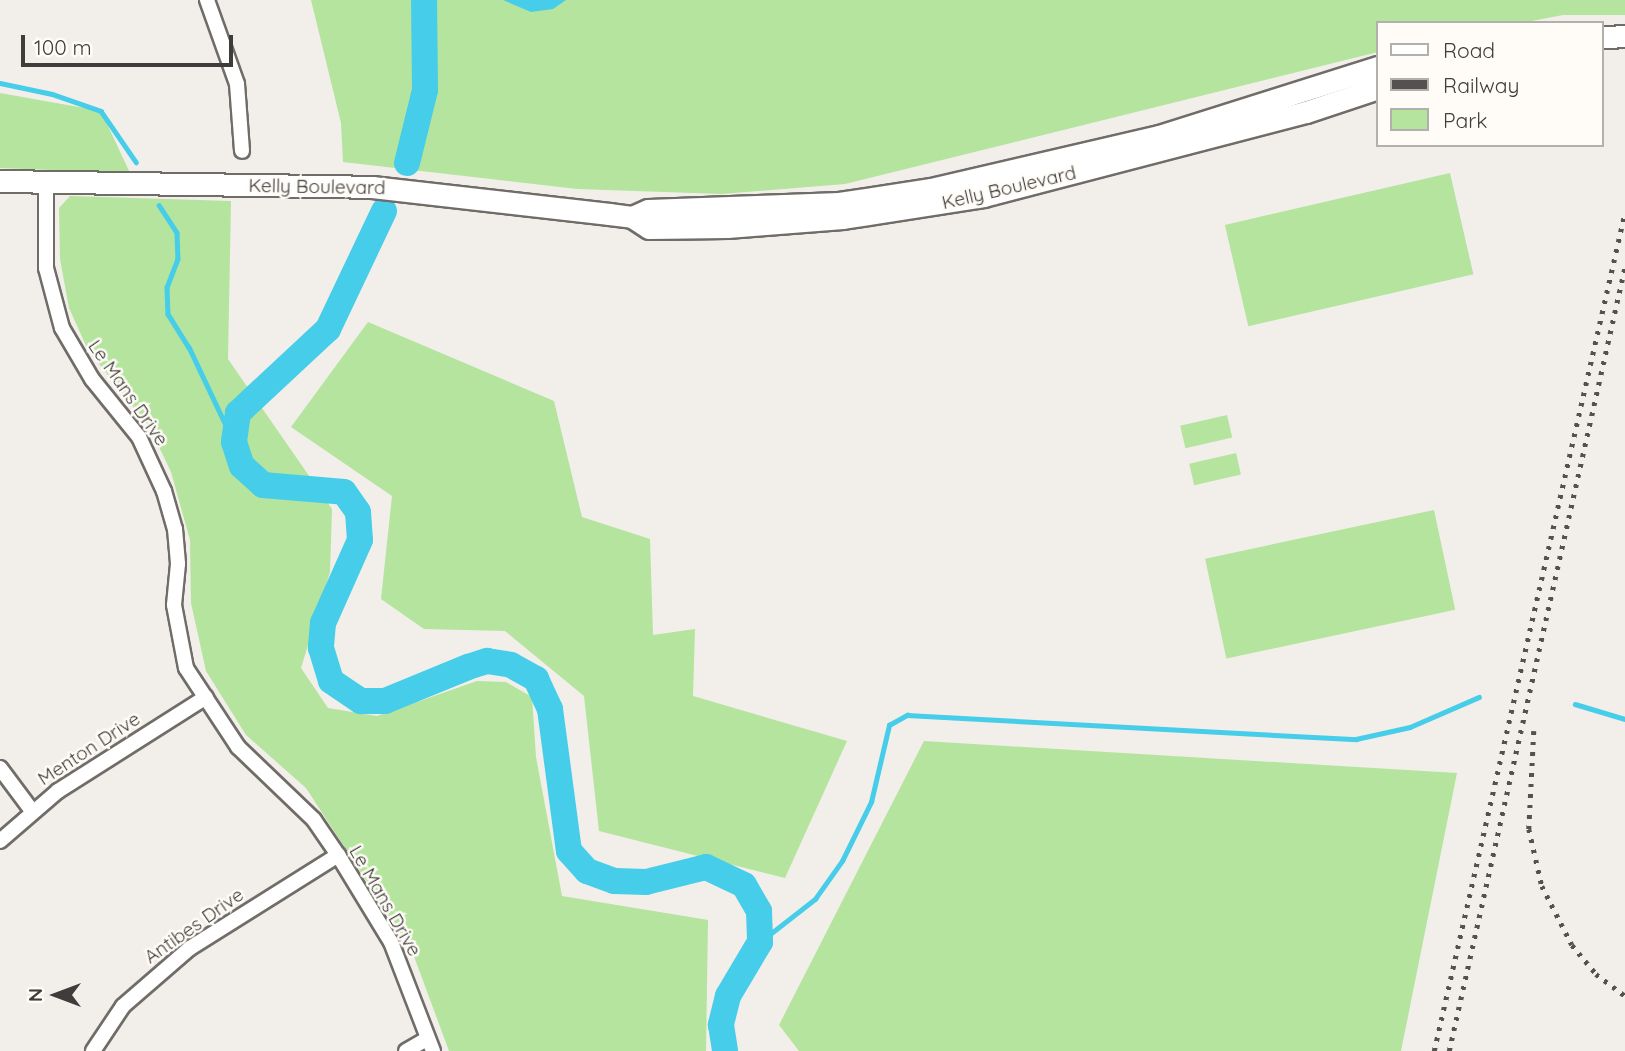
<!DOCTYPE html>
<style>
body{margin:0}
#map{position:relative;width:1625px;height:1051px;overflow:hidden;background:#f2eeea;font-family:Quicksand,sans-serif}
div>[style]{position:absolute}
.green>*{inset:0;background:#b4e49d;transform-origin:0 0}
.water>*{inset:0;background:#46cde9}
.stream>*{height:4.5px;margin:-2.25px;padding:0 2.25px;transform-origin:2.25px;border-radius:2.25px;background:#46cde9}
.river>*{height:26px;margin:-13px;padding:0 13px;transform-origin:13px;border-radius:13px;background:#46cde9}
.roads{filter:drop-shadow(2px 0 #706d69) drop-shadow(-2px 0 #706d69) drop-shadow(0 2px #706d69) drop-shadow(0 -2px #706d69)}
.street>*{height:14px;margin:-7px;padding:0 7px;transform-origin:7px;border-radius:7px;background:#fff}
.secondary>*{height:21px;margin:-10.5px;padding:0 10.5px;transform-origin:10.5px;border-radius:10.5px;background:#fff}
.rail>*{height:4.5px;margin-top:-2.25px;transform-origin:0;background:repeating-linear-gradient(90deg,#545250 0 3.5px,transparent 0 10.5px)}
span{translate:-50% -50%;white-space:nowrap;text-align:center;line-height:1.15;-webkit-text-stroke:5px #fffcf8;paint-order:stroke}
.street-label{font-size:19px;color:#3e3d3b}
.legend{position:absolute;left:1376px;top:21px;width:228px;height:126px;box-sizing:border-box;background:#fffcf8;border:2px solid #b2b0ac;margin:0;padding:9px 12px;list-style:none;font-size:21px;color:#3e3d3b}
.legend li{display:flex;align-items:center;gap:14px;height:35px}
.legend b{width:35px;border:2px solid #b2b0ac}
.north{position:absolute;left:21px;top:960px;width:70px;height:70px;-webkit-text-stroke:5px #fffcf8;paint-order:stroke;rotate:270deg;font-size:19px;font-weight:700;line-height:28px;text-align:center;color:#3e3d3b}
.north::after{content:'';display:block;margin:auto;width:24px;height:32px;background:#3e3d3b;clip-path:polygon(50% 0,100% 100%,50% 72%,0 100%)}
.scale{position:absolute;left:21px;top:35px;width:212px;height:32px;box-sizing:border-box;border:4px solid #3e3d3b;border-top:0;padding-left:9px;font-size:21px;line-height:24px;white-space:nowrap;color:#3e3d3b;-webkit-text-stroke:5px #fffcf8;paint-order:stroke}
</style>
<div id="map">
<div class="green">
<i style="clip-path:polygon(311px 0,1625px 0,1625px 15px,1563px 15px,1522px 23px,1378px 23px,1378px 52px,845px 184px,722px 194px,577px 189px,343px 162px,341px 123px)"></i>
<i style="clip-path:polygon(0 93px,101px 111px,130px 173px,0 168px)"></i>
<i style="left:1450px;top:173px;width:104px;height:231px;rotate:77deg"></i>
<i style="clip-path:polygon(70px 196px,231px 201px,228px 359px,332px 509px,330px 572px,301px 668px,328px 708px,377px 716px,477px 681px,506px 682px,532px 697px,536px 757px,562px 896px,708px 920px,706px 1051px,449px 1051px,412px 951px,306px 788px,246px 735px,206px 671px,191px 603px,190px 540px,171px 472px,150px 428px,88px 350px,69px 308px,60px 259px,59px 208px)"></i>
<i style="clip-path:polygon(368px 322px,554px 401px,582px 517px,650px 539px,653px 635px,695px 629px,693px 696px,847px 741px,785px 878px,599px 831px,584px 696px,505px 631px,424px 629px,381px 599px,392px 496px,291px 427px)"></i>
<i style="left:1227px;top:415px;width:23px;height:48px;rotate:77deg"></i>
<i style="left:1236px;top:453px;width:22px;height:48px;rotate:77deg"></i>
<i style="left:1434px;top:510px;width:102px;height:234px;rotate:78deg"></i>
<i style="clip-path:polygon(924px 741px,1457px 773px,1401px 1051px,799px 1051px,779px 1025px)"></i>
</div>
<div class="water">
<i style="clip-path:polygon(503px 0,566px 0,553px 9px,531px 12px)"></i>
</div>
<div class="stream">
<i style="left:0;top:83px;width:53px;rotate:11.9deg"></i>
<i style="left:52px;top:94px;width:52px;rotate:19.1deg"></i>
<i style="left:101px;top:111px;width:62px;rotate:55.5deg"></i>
<i style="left:159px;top:205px;width:33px;rotate:57deg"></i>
<i style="left:177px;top:233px;width:26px;rotate:88deg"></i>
<i style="left:178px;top:259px;width:30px;rotate:111deg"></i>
<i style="left:167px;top:287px;width:27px;rotate:88deg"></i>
<i style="left:168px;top:314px;width:39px;rotate:58deg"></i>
<i style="left:189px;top:347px;width:105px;rotate:64.7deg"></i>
<i style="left:1575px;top:704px;width:52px;rotate:16.7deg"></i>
<i style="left:760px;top:942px;width:70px;rotate:-38deg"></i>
<i style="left:815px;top:899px;width:47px;rotate:-54.6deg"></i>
<i style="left:842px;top:861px;width:66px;rotate:-63.8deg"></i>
<i style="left:871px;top:802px;width:79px;rotate:-76.8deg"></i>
<i style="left:889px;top:725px;width:21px;rotate:-29deg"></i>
<i style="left:907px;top:715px;width:450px;rotate:3.1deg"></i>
<i style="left:1356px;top:739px;width:55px;rotate:-12.5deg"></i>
<i style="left:1410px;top:727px;width:75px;rotate:-23.5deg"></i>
</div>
<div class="river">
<i style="left:407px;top:163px;width:75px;rotate:-76.1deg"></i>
<i style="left:425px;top:90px;width:90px;rotate:-90.6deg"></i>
<i style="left:384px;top:211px;width:131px;rotate:115.4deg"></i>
<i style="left:328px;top:329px;width:123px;rotate:137deg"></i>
<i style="left:238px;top:413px;width:29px;rotate:98deg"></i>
<i style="left:234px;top:442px;width:25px;rotate:72deg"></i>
<i style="left:242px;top:466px;width:28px;rotate:42deg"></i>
<i style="left:263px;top:485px;width:81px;rotate:4.9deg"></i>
<i style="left:344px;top:492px;width:24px;rotate:55deg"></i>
<i style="left:358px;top:512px;width:28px;rotate:86deg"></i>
<i style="left:360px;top:540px;width:91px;rotate:114deg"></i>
<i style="left:323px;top:623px;width:25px;rotate:95deg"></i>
<i style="left:321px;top:648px;width:34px;rotate:73deg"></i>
<i style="left:331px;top:681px;width:36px;rotate:34deg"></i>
<i style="left:361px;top:701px;width:24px"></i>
<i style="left:385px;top:701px;width:90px;rotate:-22.3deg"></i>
<i style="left:468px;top:667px;width:20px;rotate:-18deg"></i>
<i style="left:487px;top:661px;width:24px;rotate:9deg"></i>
<i style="left:511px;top:665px;width:29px;rotate:29deg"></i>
<i style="left:536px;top:679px;width:33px;rotate:65deg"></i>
<i style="left:550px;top:709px;width:143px;rotate:82.4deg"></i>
<i style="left:569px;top:851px;width:27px;rotate:48deg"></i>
<i style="left:587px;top:871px;width:29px;rotate:20deg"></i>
<i style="left:614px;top:881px;width:32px;rotate:2deg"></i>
<i style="left:646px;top:882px;width:62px;rotate:-14deg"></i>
<i style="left:706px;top:867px;width:42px;rotate:25.3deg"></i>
<i style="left:744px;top:885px;width:30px;rotate:60deg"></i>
<i style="left:759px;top:911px;width:31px;rotate:88deg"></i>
<i style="left:760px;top:942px;width:63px;rotate:120.7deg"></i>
<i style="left:728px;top:996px;width:30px;rotate:104deg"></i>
<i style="left:721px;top:1025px;width:26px;rotate:81deg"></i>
</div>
<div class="roads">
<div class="street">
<i style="left:207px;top:0;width:89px;rotate:70.3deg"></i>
<i style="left:237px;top:84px;width:67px;rotate:85.7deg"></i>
<i style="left:46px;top:182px;width:86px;rotate:90deg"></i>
<i style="left:46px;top:268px;width:62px;rotate:75.1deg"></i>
<i style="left:62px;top:328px;width:59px;rotate:59.5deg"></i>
<i style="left:92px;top:379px;width:75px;rotate:51deg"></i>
<i style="left:139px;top:437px;width:60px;rotate:65.2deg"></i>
<i style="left:164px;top:491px;width:40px;rotate:74deg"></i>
<i style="left:175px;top:529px;width:35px;rotate:85deg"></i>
<i style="left:178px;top:564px;width:41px;rotate:95.6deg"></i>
<i style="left:174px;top:605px;width:64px;rotate:79.2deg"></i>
<i style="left:186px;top:668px;width:95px;rotate:56.6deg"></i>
<i style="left:238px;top:747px;width:105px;rotate:43.8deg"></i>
<i style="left:314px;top:820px;width:42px;rotate:55.6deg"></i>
<i style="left:338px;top:855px;width:102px;rotate:58.7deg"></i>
<i style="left:391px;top:942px;width:117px;rotate:68.9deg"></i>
<i style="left:0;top:768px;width:54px;rotate:53.3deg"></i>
<i style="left:0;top:841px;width:77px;rotate:-40.8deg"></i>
<i style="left:58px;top:791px;width:175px;rotate:-32.4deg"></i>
<i style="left:93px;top:1051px;width:54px;rotate:-56.3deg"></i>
<i style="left:123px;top:1006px;width:89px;rotate:-40.9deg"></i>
<i style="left:190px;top:948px;width:175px;rotate:-32.1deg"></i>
<i style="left:406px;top:1051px;width:24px;rotate:-30deg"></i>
</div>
<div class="secondary">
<i style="left:1602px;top:37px;width:23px;rotate:-2deg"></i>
<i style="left:0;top:181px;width:372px;rotate:0.9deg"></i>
<i style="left:372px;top:187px;width:239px;rotate:6.5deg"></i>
<i style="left:609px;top:214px;width:23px;rotate:7deg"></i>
<i style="left:632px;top:217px;width:20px;rotate:33deg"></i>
<i style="left:649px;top:228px;width:78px;rotate:-0.7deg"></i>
<i style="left:727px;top:227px;width:116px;rotate:-4.4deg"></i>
<i style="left:843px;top:218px;width:142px;rotate:-8.9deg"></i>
<i style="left:983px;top:196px;width:334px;rotate:-14.6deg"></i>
<i style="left:1306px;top:112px;width:76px;rotate:-18.4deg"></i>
<i style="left:632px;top:217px;width:17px;rotate:-24deg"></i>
<i style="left:648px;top:210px;width:191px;rotate:-2.1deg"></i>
<i style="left:839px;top:203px;width:93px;rotate:-8.7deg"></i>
<i style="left:931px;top:189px;width:234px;rotate:-13.1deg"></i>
<i style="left:1159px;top:136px;width:230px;rotate:-17.5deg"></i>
</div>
</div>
<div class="rail">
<i style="left:1534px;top:731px;width:98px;rotate:92.9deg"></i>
<i style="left:1529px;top:829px;width:58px;rotate:77.2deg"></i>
<i style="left:1542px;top:886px;width:66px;rotate:63deg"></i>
<i style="left:1572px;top:945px;width:38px;rotate:50deg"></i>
<i style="left:1596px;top:974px;width:36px;rotate:37deg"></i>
<i style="left:1434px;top:1051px;width:860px;rotate:-77.18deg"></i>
<i style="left:1449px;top:1051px;width:804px;rotate:-77.36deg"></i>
</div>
<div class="street-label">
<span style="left:317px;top:187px;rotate:1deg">Kelly Boulevard</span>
<span style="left:1009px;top:188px;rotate:-13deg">Kelly Boulevard</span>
<span style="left:128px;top:393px;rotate:55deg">Le Mans Drive</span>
<span style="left:89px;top:749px;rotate:-33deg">Menton Drive</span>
<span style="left:385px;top:901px;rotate:60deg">Le Mans Drive</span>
<span style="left:194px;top:926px;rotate:-35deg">Antibes Drive</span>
</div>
<ul class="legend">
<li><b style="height:9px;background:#fff"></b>Road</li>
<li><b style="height:9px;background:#545250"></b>Railway</li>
<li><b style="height:19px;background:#b4e49d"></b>Park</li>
</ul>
<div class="north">N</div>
<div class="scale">100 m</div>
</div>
